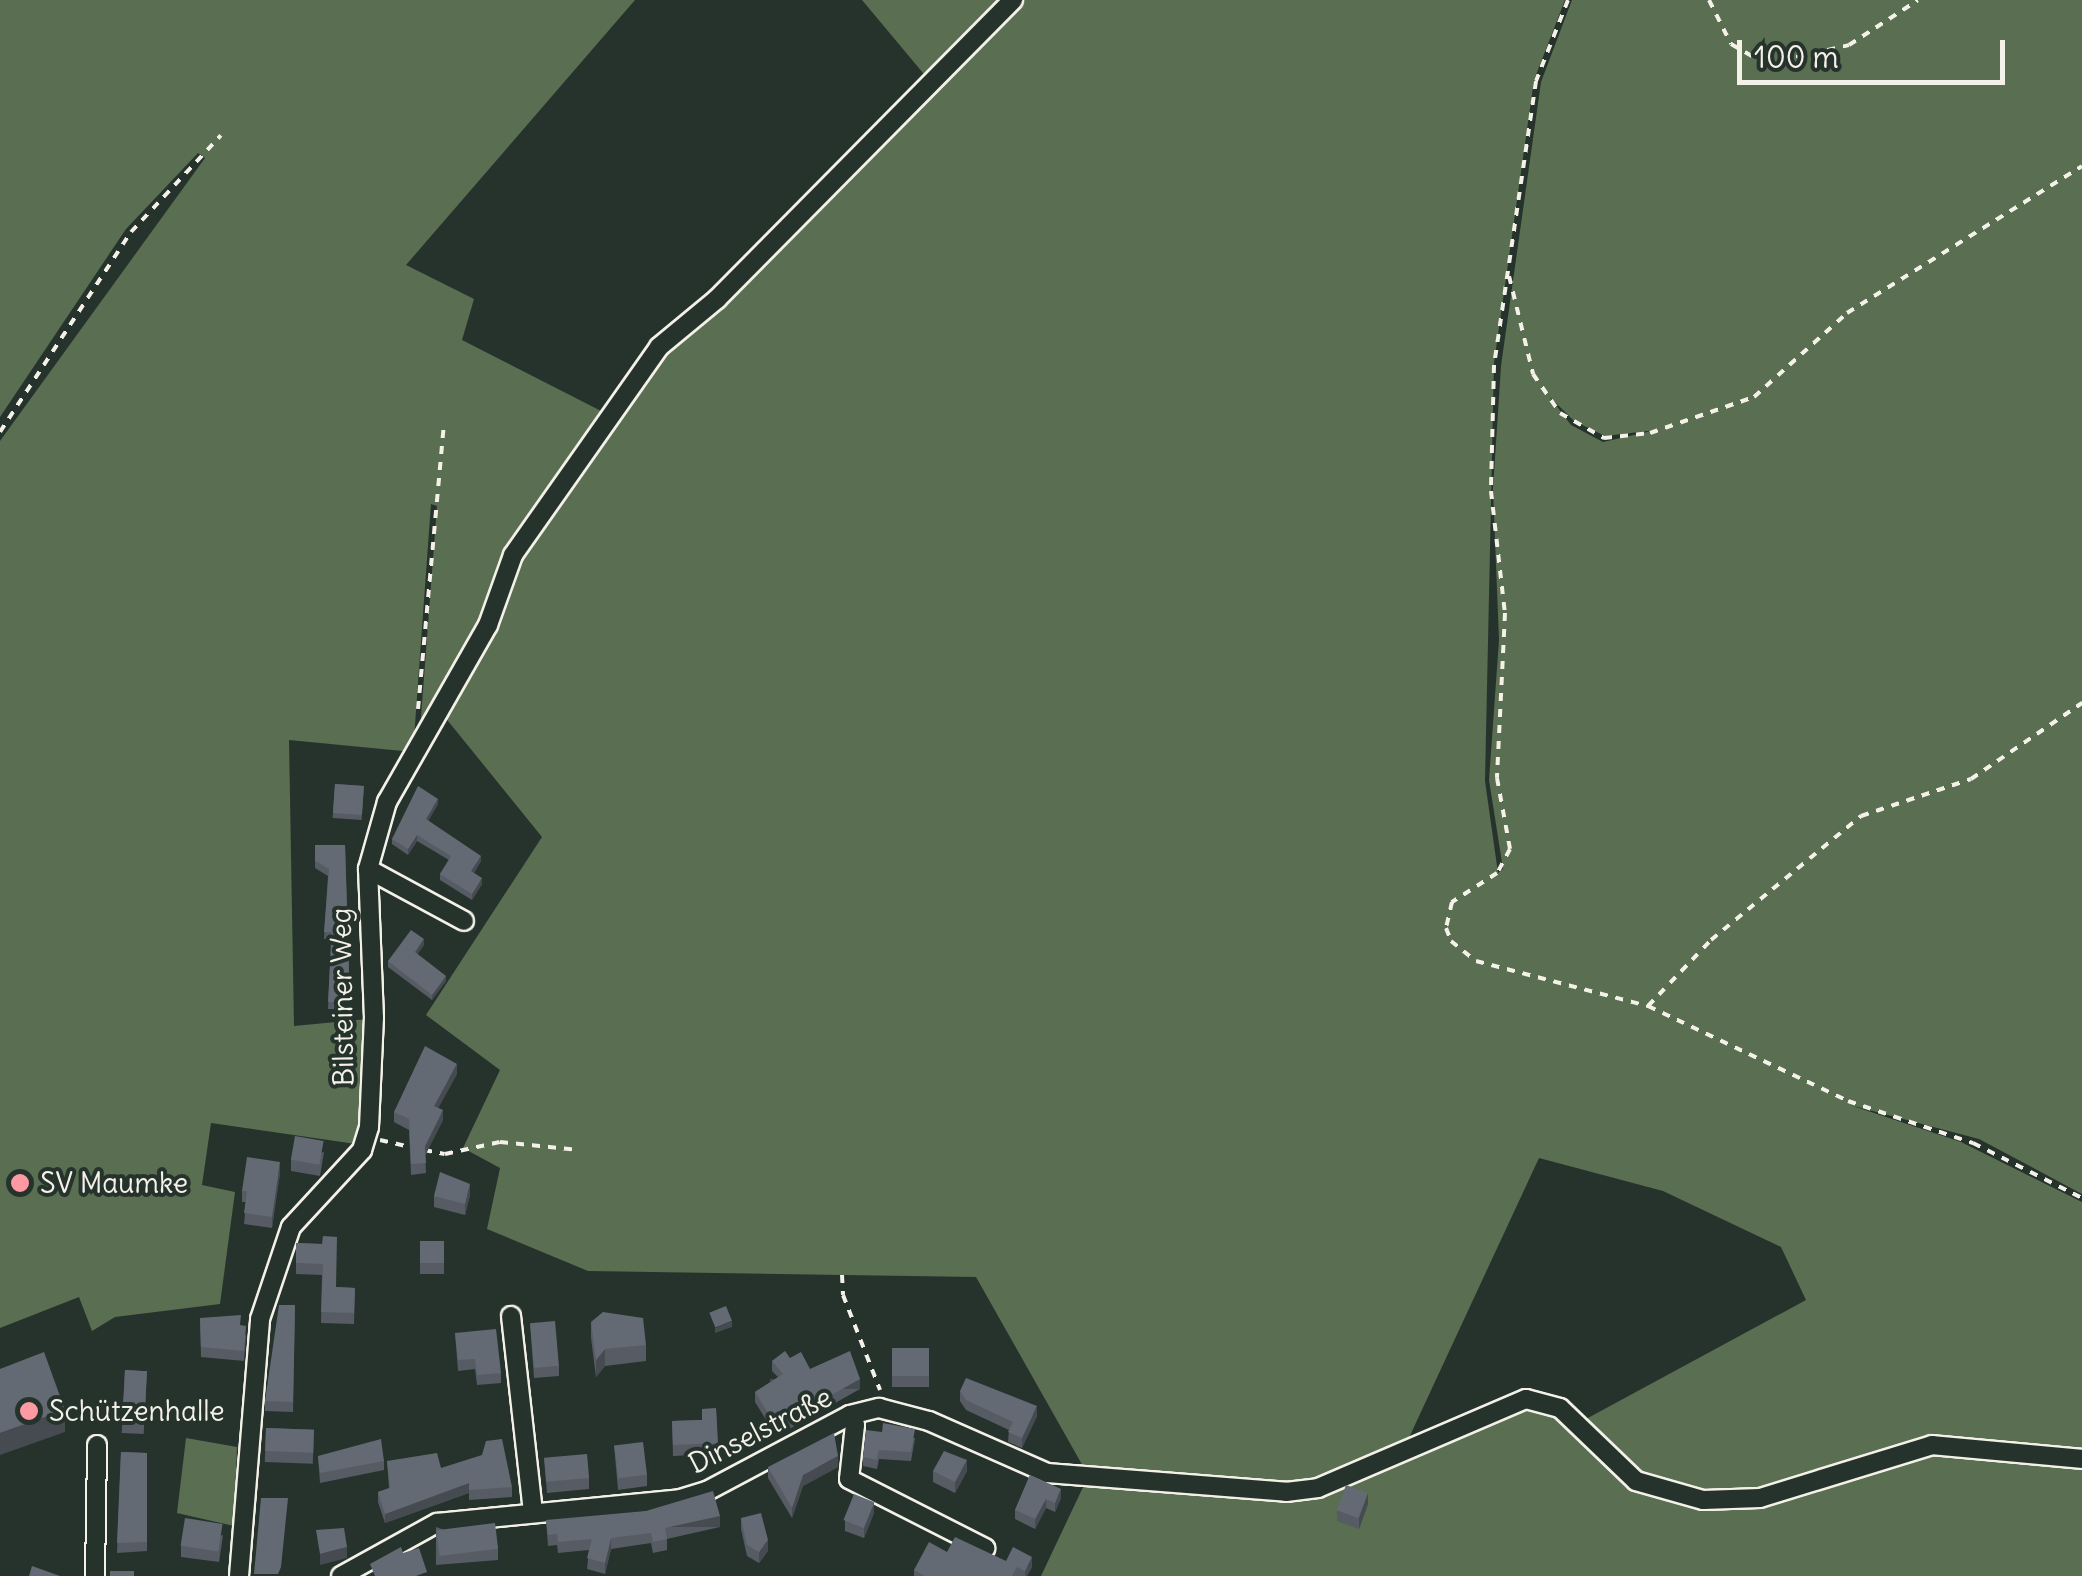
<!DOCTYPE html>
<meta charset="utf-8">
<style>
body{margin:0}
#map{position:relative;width:2082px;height:1576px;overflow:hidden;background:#26332d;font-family:Delius,sans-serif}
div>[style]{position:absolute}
.green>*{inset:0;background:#5a6e51}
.path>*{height:4px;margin-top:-2px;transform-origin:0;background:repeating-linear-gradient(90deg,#f4f1e8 0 8px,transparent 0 16px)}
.roads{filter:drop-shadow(2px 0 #f4f1e8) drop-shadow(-2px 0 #f4f1e8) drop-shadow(0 2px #f4f1e8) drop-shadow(0 -2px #f4f1e8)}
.minor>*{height:18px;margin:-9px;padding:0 9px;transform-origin:9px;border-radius:9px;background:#26332d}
.wall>*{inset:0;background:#565b64;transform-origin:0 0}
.shaded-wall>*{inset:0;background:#464a51;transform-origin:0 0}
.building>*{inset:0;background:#646a74;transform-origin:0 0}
.dots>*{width:28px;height:28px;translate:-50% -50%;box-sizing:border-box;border:5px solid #26332d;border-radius:50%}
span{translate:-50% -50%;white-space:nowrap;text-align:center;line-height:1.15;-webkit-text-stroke:8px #26332d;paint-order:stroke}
.street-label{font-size:28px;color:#f4f1e8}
.poi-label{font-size:28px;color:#f4f1e8}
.left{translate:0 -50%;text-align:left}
.scale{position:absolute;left:1737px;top:40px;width:268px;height:45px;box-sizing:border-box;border:5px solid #f4f1e8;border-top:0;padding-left:12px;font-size:30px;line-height:35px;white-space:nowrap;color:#f4f1e8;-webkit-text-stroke:8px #26332d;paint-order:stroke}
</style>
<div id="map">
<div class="green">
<i style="clip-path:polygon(0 0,635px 0,406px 265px,474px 299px,462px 340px,607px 414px,505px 559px,484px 623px,420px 730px,437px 506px,431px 504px,413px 752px,289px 740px,294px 1026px,368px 1019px,368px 1083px,356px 1144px,211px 1123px,202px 1185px,235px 1192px,220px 1304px,115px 1317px,92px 1331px,79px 1297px,0 1328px,0 441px,205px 158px,198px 153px,126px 229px,0 417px)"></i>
<i style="clip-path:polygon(862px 0,1008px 0,928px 79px)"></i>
<i style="clip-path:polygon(evenodd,1018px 0,1565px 0,1534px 80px,1494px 363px,1485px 781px,1498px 873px,1503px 869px,1489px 780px,1499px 640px,1493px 489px,1501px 366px,1541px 82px,1572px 0,2082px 0,2082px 1194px,1979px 1139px,1850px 1105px,1961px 1142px,2082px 1202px,2082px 1452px,1933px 1437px,1933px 1446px,2082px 1463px,2082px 1576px,1041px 1576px,1085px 1483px,1293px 1498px,1515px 1404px,1558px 1414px,1637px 1488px,1726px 1496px,1631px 1475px,1586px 1419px,1806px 1300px,1781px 1247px,1663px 1191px,1539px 1158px,1407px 1442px,1308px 1485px,1084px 1468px,976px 1277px,588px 1271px,487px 1229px,500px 1168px,463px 1148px,500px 1070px,426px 1015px,542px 837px,444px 716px,514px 560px,667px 343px,1018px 0,1549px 396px,1574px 421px,1605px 436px,1656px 430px,1603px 442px,1571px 425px,1549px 396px)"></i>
<i style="clip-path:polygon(186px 1438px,237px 1447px,234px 1526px,177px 1513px)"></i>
</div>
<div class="path">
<i style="left:1568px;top:0;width:87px;rotate:111.6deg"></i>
<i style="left:1536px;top:81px;width:287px;rotate:98.4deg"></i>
<i style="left:1494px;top:365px;width:126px;rotate:91.4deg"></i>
<i style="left:1491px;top:491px;width:123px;rotate:83.5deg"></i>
<i style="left:1505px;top:613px;width:165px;rotate:92.8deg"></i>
<i style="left:1497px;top:778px;width:72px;rotate:79.6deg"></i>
<i style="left:1510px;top:849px;width:27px;rotate:118deg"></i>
<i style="left:1497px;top:873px;width:54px;rotate:147.2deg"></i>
<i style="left:1452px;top:902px;width:27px;rotate:103deg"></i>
<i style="left:1446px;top:928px;width:14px;rotate:69deg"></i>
<i style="left:1451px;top:941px;width:32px;rotate:39deg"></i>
<i style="left:1476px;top:961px;width:178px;rotate:14.7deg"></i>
<i style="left:1648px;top:1006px;width:221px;rotate:25.4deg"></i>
<i style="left:1848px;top:1101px;width:132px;rotate:18.6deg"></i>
<i style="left:1973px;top:1143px;width:122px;rotate:26.8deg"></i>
<i style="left:1709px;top:0;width:49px;rotate:63.4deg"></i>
<i style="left:1731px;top:44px;width:39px;rotate:30deg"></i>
<i style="left:1765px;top:64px;width:86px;rotate:-12.7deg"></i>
<i style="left:1849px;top:45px;width:82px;rotate:-33.1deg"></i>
<i style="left:1509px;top:276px;width:101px;rotate:76.2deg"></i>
<i style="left:1533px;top:374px;width:47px;rotate:55.3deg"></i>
<i style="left:1560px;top:413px;width:51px;rotate:29.6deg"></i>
<i style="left:1604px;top:438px;width:46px;rotate:-6.2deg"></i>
<i style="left:1650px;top:433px;width:110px;rotate:-19.1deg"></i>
<i style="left:1754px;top:397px;width:125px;rotate:-42.1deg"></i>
<i style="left:1847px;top:313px;width:277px;rotate:-32deg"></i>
<i style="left:0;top:432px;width:239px;rotate:-56.8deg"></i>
<i style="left:131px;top:232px;width:132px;rotate:-47.1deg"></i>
<i style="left:418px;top:709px;width:285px;rotate:-84.8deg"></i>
<i style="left:1648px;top:1006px;width:91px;rotate:-46.3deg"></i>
<i style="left:1711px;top:940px;width:195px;rotate:-39.6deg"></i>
<i style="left:1861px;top:816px;width:116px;rotate:-18.6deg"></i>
<i style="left:1971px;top:779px;width:135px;rotate:-34.4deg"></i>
<i style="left:380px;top:1140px;width:31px;rotate:13deg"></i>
<i style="left:424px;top:1150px;width:21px;rotate:11deg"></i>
<i style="left:445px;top:1154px;width:56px;rotate:-12.3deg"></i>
<i style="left:500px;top:1142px;width:79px;rotate:5.8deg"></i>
<i style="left:842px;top:1275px;width:20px;rotate:87deg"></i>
<i style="left:843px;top:1295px;width:102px;rotate:68.7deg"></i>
</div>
<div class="roads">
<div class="minor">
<i style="left:368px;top:869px;width:109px;rotate:28.4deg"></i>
<i style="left:511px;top:1316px;width:197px;rotate:83.6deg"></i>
<i style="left:850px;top:1415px;width:11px;rotate:63deg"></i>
<i style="left:855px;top:1425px;width:54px;rotate:96.3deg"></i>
<i style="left:849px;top:1479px;width:153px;rotate:26.9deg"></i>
<i style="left:95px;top:1576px;width:131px;rotate:-89.1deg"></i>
<i style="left:239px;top:1576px;width:258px;rotate:-85.3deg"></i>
<i style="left:260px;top:1319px;width:97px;rotate:-71.4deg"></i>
<i style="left:291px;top:1227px;width:105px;rotate:-47.3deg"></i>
<i style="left:362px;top:1150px;width:24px;rotate:-73deg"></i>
<i style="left:369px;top:1127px;width:109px;rotate:-87.4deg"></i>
<i style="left:374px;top:1018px;width:149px;rotate:-92.3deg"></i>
<i style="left:368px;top:869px;width:70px;rotate:-74.2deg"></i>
<i style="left:387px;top:802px;width:204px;rotate:-60.3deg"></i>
<i style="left:488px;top:625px;width:74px;rotate:-70.3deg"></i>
<i style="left:513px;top:555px;width:254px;rotate:-54.9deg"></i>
<i style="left:659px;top:347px;width:75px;rotate:-39.6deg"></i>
<i style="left:717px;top:299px;width:421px;rotate:-45.3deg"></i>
<i style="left:341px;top:1576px;width:110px;rotate:-28.9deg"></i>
<i style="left:437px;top:1523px;width:244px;rotate:-5.6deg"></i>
<i style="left:680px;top:1499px;width:28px;rotate:-17deg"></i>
<i style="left:707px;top:1491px;width:162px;rotate:-28deg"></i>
<i style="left:850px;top:1415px;width:30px;rotate:-14deg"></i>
<i style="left:879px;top:1408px;width:52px;rotate:14.6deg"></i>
<i style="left:929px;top:1421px;width:129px;rotate:23.8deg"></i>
<i style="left:1047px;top:1473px;width:240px;rotate:4.5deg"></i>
<i style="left:1286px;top:1492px;width:32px;rotate:-7deg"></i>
<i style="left:1318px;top:1488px;width:226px;rotate:-23.2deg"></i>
<i style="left:1526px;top:1399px;width:35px;rotate:15deg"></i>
<i style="left:1560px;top:1408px;width:105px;rotate:43.8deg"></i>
<i style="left:1636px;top:1481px;width:70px;rotate:15.8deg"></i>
<i style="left:1703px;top:1500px;width:57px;rotate:-2deg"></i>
<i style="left:1760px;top:1498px;width:180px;rotate:-17.1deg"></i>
<i style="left:1932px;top:1445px;width:151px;rotate:5.3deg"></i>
</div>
</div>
<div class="wall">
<i style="left:335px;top:784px;width:29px;height:34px;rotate:4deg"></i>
<i style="clip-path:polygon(438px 804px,428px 821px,481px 861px,474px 873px,482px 884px,472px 900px,440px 880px,440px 874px,449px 860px,417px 841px,408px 855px,392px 844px,392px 839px)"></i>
<i style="clip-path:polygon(315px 845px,345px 845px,350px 1009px,328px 1009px,331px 939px,324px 939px,328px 876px,315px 868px)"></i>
<i style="clip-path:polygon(424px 945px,417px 954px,446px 981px,432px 1000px,388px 967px,388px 961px)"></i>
<i style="clip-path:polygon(457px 1074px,438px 1108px,443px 1120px,425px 1155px,426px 1173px,411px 1175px,409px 1130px,394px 1122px,394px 1112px)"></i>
<i style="clip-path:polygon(324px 1152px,320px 1176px,291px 1171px,291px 1160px)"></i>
<i style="clip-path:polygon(280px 1173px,272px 1228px,244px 1224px,246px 1202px,242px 1202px,242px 1191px)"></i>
<i style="clip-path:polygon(470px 1195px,465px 1215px,434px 1207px,434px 1196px)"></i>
<i style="left:420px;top:1241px;width:24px;height:33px"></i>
<i style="clip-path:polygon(296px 1243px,322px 1244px,336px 1287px,355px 1288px,354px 1324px,321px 1323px,322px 1275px,296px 1274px)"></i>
<i style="clip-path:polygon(295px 1305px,293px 1412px,265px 1411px,265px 1401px)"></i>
<i style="clip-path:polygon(200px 1318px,241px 1325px,246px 1336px,244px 1361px,201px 1357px)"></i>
<i style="clip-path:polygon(591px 1322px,646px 1345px,646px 1361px,605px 1366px,596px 1377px,591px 1338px)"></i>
<i style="clip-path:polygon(530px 1323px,559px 1366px,559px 1376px,534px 1378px)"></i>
<i style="clip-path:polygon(455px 1333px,501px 1373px,501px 1383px,477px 1385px,475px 1369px,458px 1371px)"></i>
<i style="left:892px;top:1348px;width:37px;height:39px"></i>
<i style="clip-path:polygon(790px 1358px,810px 1369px,860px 1389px,782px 1433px,773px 1431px,755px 1402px,755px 1392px,778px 1377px,772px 1371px,772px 1361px)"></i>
<i style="left:125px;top:1370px;width:22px;height:63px;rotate:3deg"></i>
<i style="clip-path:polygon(960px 1391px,1037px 1416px,1022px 1448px,1008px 1442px,1009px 1430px,966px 1410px,960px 1401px)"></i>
<i style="clip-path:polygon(716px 1408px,718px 1454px,673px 1456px,672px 1421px,702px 1420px)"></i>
<i style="left:266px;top:1428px;width:48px;height:34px;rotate:2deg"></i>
<i style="clip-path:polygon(882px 1432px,915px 1438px,911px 1461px,879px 1459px,877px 1469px,863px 1466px,863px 1457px)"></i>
<i style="clip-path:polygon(614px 1445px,647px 1475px,647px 1486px,618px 1490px)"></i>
<i style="clip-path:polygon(121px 1452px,147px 1453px,147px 1551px,117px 1553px)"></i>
<i style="clip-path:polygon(318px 1456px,384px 1461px,384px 1470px,320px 1483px)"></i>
<i style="clip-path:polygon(544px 1458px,589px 1478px,589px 1489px,547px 1493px)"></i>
<i style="clip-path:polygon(387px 1461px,441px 1468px,512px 1487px,512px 1497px,469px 1500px,469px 1493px,385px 1523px,378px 1502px,378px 1492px,389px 1488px)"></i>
<i style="clip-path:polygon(768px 1467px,838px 1467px,803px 1486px,792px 1518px,768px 1478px)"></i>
<i style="clip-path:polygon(933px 1471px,967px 1471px,955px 1493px,933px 1482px)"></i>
<i style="clip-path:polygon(1030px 1475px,1061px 1498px,1055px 1512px,1046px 1508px,1035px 1529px,1015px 1519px,1015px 1510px)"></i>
<i style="clip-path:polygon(1368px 1504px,1359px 1529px,1337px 1521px,1337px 1510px)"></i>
<i style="clip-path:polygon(874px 1513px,864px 1538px,845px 1531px,845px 1520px)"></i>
<i style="clip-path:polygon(741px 1518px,768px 1551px,759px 1563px,747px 1556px,741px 1529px)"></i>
<i style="clip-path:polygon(546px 1520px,720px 1527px,667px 1539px,667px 1550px,653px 1553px,651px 1543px,611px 1549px,605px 1574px,587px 1569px,589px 1550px,558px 1553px,557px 1545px,548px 1546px)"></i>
<i style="clip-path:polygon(436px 1527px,498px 1549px,498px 1560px,436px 1565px)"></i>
<i style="clip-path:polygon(223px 1535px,219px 1562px,181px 1557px,181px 1546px)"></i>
<i style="clip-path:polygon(947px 1552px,1006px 1561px,1032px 1567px,1027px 1576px,914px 1576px,914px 1570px)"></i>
</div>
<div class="shaded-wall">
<i style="clip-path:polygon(438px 799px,438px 804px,426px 825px,426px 819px)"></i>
<i style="clip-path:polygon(417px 835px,417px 841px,408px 855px,408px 849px)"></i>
<i style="clip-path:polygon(481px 856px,481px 861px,471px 877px,471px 871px)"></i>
<i style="clip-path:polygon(482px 878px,482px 884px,472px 900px,472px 894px)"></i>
<i style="clip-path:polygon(424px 939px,424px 945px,415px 958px,415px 952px)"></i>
<i style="clip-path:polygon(446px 976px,446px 981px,432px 1000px,432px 995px)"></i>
<i style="clip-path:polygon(457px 1064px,457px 1074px,434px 1116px,434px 1106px)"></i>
<i style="clip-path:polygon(443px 1110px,443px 1120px,425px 1156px,425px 1146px)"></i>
<i style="clip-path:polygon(280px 1162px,280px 1173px,272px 1228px,272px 1217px)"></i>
<i style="clip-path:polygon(470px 1184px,470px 1195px,465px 1215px,465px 1204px)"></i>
<i style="clip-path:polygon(732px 1321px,732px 1327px,715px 1333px,715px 1328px)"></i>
<i style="clip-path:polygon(605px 1349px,605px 1366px,596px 1377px,596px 1360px)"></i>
<i style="left:860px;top:1379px;width:10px;height:90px;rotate:90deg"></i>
<i style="clip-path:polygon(1037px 1406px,1037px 1416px,1022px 1448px,1022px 1438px)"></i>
<i style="clip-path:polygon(65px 1410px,65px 1432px,0 1455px,0 1433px)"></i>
<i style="clip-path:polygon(838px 1456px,838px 1467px,803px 1486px,792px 1518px,792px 1508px,803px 1475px)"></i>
<i style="clip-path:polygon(967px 1460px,967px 1471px,955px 1493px,955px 1482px)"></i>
<i style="clip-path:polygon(469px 1483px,469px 1493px,385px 1523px,385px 1514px)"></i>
<i style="clip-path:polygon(1061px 1489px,1061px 1498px,1055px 1512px,1055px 1503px)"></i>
<i style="clip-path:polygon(1368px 1493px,1368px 1504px,1359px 1529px,1359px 1518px)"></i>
<i style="clip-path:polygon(1046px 1499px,1046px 1508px,1035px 1529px,1035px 1519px)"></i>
<i style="clip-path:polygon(874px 1502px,874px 1513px,864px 1538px,864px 1527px)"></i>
<i style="left:720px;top:1516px;width:11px;height:56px;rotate:90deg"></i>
<i style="clip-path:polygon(611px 1538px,611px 1549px,605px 1574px,605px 1563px)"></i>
<i style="clip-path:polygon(768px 1540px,768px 1551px,759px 1563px,759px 1552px)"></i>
<i style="clip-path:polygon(347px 1547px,347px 1558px,320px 1565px,320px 1554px)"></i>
<i style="clip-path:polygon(1032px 1557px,1032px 1567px,1027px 1576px,1025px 1576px,1025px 1571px)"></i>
</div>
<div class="building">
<i style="left:335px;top:784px;width:29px;height:29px;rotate:4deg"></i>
<i style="clip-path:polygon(418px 786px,438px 799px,426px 819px,481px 856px,471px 871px,482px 878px,472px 894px,440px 874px,451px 856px,417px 835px,408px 849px,392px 839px)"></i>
<i style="clip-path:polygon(315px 845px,345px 845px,350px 1002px,328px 1002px,332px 932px,324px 932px,329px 869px,315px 861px)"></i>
<i style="clip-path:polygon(411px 930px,424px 939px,415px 952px,446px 976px,432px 995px,388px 961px)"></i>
<i style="clip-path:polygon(425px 1046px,457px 1064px,434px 1106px,443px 1110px,425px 1146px,426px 1163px,411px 1164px,409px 1119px,394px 1112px)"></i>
<i style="left:295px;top:1136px;width:29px;height:24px;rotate:10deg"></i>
<i style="clip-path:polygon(247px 1157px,280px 1162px,272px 1217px,244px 1213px,247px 1191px,242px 1191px)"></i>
<i style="clip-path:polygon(440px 1172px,470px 1184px,465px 1204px,434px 1196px)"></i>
<i style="clip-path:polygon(323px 1236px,337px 1237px,336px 1287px,355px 1288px,354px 1313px,321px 1312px,323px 1264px,296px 1263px,296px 1243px,322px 1244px)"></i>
<i style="left:420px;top:1241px;width:24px;height:22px"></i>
<i style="clip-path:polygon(279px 1305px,295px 1305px,293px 1402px,265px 1401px)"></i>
<i style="left:726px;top:1306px;width:16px;height:18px;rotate:68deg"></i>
<i style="clip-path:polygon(603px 1312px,643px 1318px,646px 1345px,605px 1349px,596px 1360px,591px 1322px)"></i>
<i style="clip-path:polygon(241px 1315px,240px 1325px,246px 1326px,244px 1351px,201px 1347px,200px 1318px)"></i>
<i style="left:555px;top:1321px;width:45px;height:25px;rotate:85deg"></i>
<i style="clip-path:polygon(496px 1329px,501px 1373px,477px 1375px,475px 1359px,458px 1360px,455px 1333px)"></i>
<i style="left:892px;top:1348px;width:37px;height:28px"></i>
<i style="clip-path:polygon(785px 1351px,790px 1358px,801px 1352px,810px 1369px,850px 1351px,860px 1379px,782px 1423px,773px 1421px,755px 1392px,783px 1374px,772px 1361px)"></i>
<i style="clip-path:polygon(44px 1352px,65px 1410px,0 1433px,0 1369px)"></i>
<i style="left:125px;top:1370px;width:22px;height:53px;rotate:3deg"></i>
<i style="clip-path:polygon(966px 1378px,1037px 1406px,1022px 1438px,1008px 1432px,1013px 1422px,966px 1400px,960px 1391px)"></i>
<i style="clip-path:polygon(716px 1408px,718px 1443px,673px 1445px,672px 1421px,702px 1420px,702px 1409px)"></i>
<i style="clip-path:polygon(883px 1423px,915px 1429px,911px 1452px,879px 1450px,877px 1460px,863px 1457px,866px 1430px,882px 1432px)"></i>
<i style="left:266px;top:1428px;width:48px;height:23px;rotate:2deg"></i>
<i style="clip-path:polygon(834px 1433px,838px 1456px,803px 1475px,792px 1508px,768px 1467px)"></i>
<i style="clip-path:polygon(381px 1439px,384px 1461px,320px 1473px,318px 1456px)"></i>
<i style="clip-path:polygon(502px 1439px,512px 1487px,469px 1490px,469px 1483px,385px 1514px,378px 1492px,390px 1488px,387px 1461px,437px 1453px,441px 1468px,482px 1455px,486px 1441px)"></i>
<i style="left:643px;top:1442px;width:33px;height:29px;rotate:83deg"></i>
<i style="clip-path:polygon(944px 1451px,967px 1460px,955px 1482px,933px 1471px)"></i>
<i style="clip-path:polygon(121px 1452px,147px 1453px,147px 1542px,117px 1543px)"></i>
<i style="left:587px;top:1454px;width:24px;height:43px;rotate:85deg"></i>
<i style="clip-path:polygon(1030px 1475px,1061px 1489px,1055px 1503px,1046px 1499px,1035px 1519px,1015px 1510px)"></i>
<i style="left:1346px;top:1485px;width:23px;height:27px;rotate:20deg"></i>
<i style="clip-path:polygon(713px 1491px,720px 1516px,665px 1528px,667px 1539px,653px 1542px,651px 1533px,611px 1538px,605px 1563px,587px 1558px,592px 1539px,558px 1542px,557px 1534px,548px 1535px,546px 1520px,646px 1511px)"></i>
<i style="left:854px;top:1494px;width:22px;height:28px;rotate:22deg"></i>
<i style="clip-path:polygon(261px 1498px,288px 1498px,281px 1567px,278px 1574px,254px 1574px)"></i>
<i style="clip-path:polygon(761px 1513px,768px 1540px,759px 1552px,747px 1545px,741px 1518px)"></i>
<i style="left:185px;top:1518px;width:38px;height:28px;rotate:9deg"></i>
<i style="left:495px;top:1523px;width:26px;height:59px;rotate:83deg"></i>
<i style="clip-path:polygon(344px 1528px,347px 1547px,320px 1554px,316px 1530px)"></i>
<i style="clip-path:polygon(955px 1537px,1006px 1561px,1013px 1547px,1032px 1557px,1025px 1571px,1017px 1567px,1012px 1576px,925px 1576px,914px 1570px,929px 1542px,947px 1552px)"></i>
<i style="clip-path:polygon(401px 1547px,403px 1553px,419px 1548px,427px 1572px,416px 1576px,375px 1576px,370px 1564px)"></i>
<i style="clip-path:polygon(32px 1566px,60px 1576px,29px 1576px)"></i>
<i style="left:110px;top:1571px;width:24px;height:5px"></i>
</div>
<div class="dots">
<i style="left:20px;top:1183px;background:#ff9aa2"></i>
<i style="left:29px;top:1411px;background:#ff9aa2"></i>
</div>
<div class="street-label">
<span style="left:342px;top:997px;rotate:-91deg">Bilsteiner Weg</span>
<span style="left:760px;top:1430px;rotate:-27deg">Dinselstraße</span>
</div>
<div class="poi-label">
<span class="left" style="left:40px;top:1183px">SV Maumke</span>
<span class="left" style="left:49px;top:1411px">Schützenhalle</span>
</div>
<div class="scale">100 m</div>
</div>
